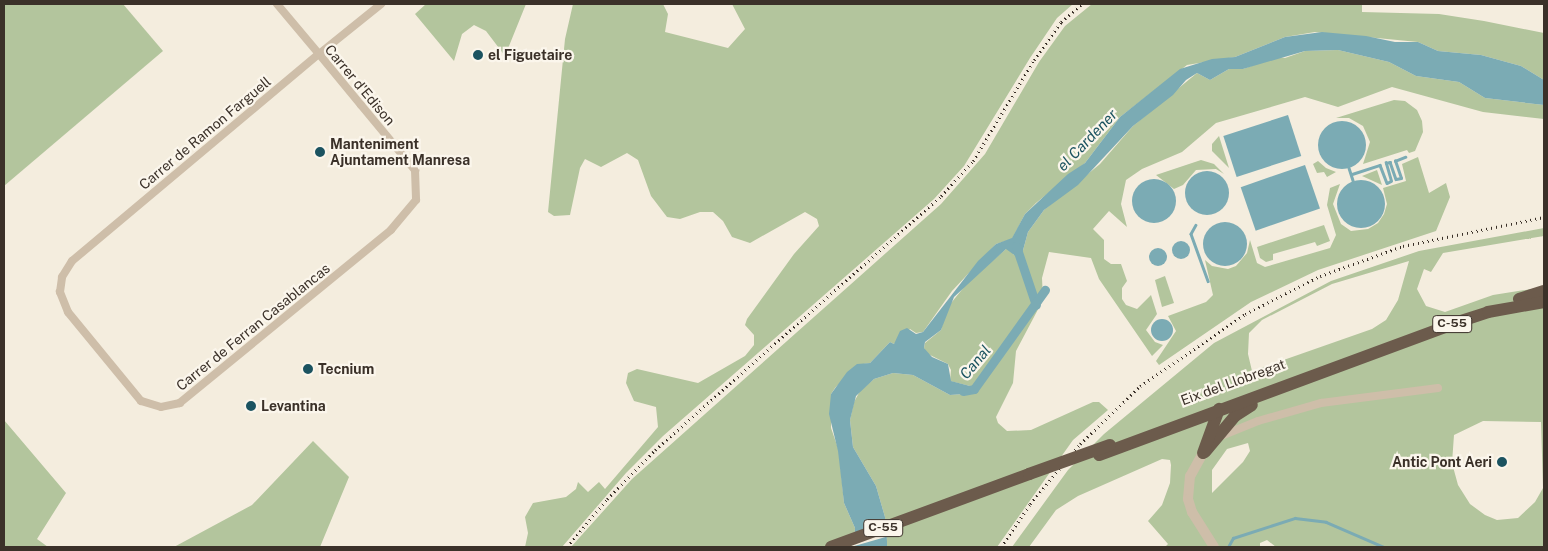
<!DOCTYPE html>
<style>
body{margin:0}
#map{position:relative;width:1548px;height:551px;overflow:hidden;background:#f4edde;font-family:"Public Sans",sans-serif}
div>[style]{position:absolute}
.green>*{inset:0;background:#b3c59d}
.water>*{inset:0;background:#7babb4;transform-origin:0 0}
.round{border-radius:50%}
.pier>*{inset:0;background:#f4edde}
.stream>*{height:2.5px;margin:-1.25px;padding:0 1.25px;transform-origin:1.25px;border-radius:1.25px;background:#7babb4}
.canal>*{height:9px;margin:-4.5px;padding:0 4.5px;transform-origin:4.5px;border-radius:4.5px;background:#7babb4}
.minor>*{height:8px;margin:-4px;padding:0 4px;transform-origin:4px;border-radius:4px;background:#cebea9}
.tertiary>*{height:10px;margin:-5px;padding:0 5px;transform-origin:5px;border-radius:5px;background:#cebea9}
.trunk>*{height:12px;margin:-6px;padding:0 6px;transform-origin:6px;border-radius:6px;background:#6c5b4c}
.rail>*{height:2.5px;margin-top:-1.25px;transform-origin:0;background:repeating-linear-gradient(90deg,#3b3129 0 1px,transparent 0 5px)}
.trunk-bridge>*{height:12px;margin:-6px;padding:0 6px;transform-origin:6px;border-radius:6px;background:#6c5b4c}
.dots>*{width:14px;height:14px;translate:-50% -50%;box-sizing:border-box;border:2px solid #fbf6ec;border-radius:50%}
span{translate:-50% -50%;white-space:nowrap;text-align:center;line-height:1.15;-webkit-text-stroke:4.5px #fbf6ec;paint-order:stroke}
.shield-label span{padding:1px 4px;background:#fbf6ec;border:1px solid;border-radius:4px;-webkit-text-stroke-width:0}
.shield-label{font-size:12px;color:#3b3129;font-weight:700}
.poi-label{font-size:14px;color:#3b3129;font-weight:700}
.left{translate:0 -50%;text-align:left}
.right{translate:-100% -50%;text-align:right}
.street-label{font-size:14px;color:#3b3129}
.water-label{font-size:15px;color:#1b5360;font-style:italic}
.frame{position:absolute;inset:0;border:5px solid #3b3129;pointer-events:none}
</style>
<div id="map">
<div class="green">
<i style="clip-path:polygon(4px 4px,123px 4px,163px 51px,4px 186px)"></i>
<i style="clip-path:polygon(426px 4px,526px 4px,505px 56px,486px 31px,474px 25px,462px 34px,454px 61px,415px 14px)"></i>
<i style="clip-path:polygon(573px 4px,663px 4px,668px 14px,665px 32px,728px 48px,745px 29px,732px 4px,1073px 4px,1057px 18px,1030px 58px,964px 166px,934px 199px,663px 436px,626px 473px,562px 547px,525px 547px,528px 533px,525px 517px,533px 503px,566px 497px,576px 489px,578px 482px,588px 492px,599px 482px,605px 489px,658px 427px,656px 407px,634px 401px,626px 383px,628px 373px,637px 369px,698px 383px,745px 356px,754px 345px,754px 335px,745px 325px,747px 319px,794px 254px,819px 226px,817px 219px,805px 212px,750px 243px,732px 237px,723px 221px,713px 212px,700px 212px,680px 219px,667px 217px,651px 196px,638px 160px,627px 153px,601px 167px,585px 159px,580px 168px,570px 215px,554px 216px,548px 212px,565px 39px)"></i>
<i style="clip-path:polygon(1092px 4px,1362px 4px,1362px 12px,1439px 14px,1484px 21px,1544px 33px,1544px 80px,1521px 66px,1481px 55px,1438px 51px,1418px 42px,1315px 32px,1285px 37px,1235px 57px,1187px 65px,1120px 117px,1085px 163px,1036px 203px,1025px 214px,1012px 239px,996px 244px,952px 291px,923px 332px,916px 333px,910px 329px,894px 344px,890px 342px,870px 363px,857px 365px,835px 388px,831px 394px,831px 428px,839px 451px,844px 503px,855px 528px,854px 547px,571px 547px,632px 479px,941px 204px,985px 154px,1039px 62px,1065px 26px)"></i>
<i style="clip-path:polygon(1338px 50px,1389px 62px,1416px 76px,1459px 82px,1485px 98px,1544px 105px,1544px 119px,1483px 112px,1392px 87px,1338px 107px,1305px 97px,1216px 123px,1182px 152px,1142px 169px,1126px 180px,1121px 204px,1127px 227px,1109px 211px,1093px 229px,1104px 240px,1104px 259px,1111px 264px,1121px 264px,1127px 281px,1122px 288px,1122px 299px,1126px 305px,1137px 309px,1151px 295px,1157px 314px,1146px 330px,1155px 342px,1163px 345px,1152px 356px,1099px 279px,1091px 258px,1049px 252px,1042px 278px,1043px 300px,1016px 351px,1013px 383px,996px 417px,998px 423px,1007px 431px,1031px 430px,1093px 402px,1099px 402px,1108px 410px,1073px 440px,997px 547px,887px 547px,885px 517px,876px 486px,853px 447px,850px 420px,854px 402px,860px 391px,874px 379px,893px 373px,913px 375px,950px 395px,977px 393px,970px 386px,950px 381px,951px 370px,948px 364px,926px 353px,924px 348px,925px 343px,941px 330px,947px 308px,969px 281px,1006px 249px,1010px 249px,1014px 255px,1022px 254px,1028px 232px,1044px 210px,1100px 164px,1133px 126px,1197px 73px,1210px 80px,1229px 69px,1243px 69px,1277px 57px,1285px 58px,1305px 51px)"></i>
<i style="clip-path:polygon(1394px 100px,1405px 101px,1417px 110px,1422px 121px,1423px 132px,1415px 151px,1409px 153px,1407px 150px,1363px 164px,1370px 142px,1363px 126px,1349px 118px,1336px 118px)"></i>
<i style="clip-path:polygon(1219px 136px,1229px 168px,1212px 151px,1212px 144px)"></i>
<i style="clip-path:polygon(1418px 157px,1429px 193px,1446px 183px,1450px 197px,1436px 231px,1318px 270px,1251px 302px,1159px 365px,1156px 361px,1176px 331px,1168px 316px,1206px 302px,1213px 295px,1205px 260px,1212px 266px,1228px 269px,1236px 266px,1247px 253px,1250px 240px,1257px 263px,1265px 267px,1330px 248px,1336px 235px,1327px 205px,1330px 188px,1340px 184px,1333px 204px,1341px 224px,1351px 231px,1368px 229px,1378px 223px,1384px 214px,1387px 204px,1383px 188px,1406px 181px,1402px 164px)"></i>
<i style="clip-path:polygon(1201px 160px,1214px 164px,1224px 174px,1216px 169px,1196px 170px,1183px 185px,1174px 189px,1156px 175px)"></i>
<i style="clip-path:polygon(1318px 161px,1326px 168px,1336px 172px,1327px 177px,1324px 172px,1317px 173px,1313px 164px)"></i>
<i style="clip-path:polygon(1377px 170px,1382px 185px,1362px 176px)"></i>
<i style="clip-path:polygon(1324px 225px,1330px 241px,1317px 246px,1315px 242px,1273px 254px,1273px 260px,1266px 262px,1260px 258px,1257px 247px)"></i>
<i style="clip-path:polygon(evenodd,1544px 228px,1544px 236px,1443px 253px,1431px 272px,1424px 269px,1417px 289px,1426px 306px,1445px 312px,1493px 295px,1544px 287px,1544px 547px,1276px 547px,1267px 540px,1260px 543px,1260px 547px,1165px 547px,1168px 544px,1148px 521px,1162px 505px,1170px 483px,1171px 465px,1170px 460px,1162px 459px,1078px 496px,1056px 510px,1029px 547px,1012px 547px,1068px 470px,1104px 434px,1214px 343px,1331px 281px,1419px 251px,1544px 228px,1409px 261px,1398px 300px,1386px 320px,1372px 329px,1252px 371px,1248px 354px,1249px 333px,1262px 320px,1332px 284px,1409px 261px,1544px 228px,1483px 421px,1541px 422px,1543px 488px,1535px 502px,1518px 518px,1497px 520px,1485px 515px,1470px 504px,1458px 485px,1452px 463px,1454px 435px,1483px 421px,1544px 228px,1248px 443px,1250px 451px,1243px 462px,1212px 493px,1212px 470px,1227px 449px,1248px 443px)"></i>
<i style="clip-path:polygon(1165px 276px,1174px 303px,1162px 307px,1155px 280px)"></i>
<i style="clip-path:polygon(4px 420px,66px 493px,37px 539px,48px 547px,4px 547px)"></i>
<i style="clip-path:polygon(313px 441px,349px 477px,320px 547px,174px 547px,252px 505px)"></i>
</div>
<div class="water">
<i style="clip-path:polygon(1322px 32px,1366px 36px,1395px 42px,1418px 42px,1438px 51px,1481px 55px,1521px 66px,1544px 80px,1544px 105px,1485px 98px,1459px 82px,1416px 76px,1389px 62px,1338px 50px,1305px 51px,1243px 69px,1229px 69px,1210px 80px,1197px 73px,1186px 80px,1173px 95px,1133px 126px,1078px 185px,1044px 210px,1028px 232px,1022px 254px,1017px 257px,1006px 249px,954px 297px,941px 330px,925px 342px,924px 348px,932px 357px,948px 364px,951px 381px,970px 386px,978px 393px,950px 395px,913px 375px,893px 373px,874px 379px,856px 396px,850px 420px,853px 447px,876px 486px,885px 517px,887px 541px,887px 547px,854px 547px,855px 528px,844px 503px,838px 451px,829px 414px,831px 394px,847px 372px,857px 364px,870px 363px,890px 342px,894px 344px,900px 331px,907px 328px,916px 334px,923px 332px,978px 261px,996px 244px,1012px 238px,1025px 214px,1068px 174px,1085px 163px,1120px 117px,1180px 69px,1212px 59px,1235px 57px,1285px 37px)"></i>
<i style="left:1288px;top:115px;width:43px;height:68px;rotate:72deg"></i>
<i class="round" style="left:1318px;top:121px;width:48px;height:48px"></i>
<i style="left:1305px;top:165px;width:46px;height:68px;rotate:71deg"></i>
<i class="round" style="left:1185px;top:171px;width:44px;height:44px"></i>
<i class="round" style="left:1132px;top:179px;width:44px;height:44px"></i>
<i class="round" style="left:1337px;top:180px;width:48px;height:48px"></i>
<i class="round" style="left:1203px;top:222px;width:44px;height:44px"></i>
<i class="round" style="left:1172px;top:241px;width:18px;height:18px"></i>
<i class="round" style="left:1149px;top:248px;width:18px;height:18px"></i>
<i class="round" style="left:1151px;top:319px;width:22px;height:22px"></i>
</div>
<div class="pier">
<i style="clip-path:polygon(888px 521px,889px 536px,851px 547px,853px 541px)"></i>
</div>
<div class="stream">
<i style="left:1349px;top:168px;width:13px;rotate:72deg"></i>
<i style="left:1352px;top:174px;width:29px;rotate:-18deg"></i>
<i style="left:1380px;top:165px;width:19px;rotate:69deg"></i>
<i style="left:1387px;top:183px;width:4px;rotate:-27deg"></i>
<i style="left:1391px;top:181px;width:19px;rotate:-106deg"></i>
<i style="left:1386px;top:163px;width:4px;rotate:-14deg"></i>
<i style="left:1390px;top:162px;width:18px;rotate:71deg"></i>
<i style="left:1396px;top:179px;width:5px;rotate:-11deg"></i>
<i style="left:1401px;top:178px;width:18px;rotate:-109deg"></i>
<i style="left:1395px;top:161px;width:11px;rotate:-22deg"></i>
<i style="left:1196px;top:225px;width:10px;rotate:119deg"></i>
<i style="left:1191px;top:234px;width:50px;rotate:70.1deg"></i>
<i style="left:1228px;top:547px;width:10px;rotate:-61deg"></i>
<i style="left:1233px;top:538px;width:65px;rotate:-17.9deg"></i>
<i style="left:1295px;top:518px;width:31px;rotate:7deg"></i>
<i style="left:1326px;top:522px;width:63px;rotate:23.3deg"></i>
</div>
<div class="canal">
<i style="left:1016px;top:246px;width:62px;rotate:71.3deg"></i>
<i style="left:963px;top:391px;width:11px;rotate:-10deg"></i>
<i style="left:974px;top:389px;width:122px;rotate:-54.4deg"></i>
</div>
<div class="minor">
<i style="left:277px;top:4px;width:65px;rotate:50deg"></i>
<i style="left:319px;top:54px;width:66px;rotate:50.5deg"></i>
<i style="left:361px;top:105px;width:85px;rotate:50.3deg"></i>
<i style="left:415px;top:170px;width:30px;rotate:88deg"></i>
<i style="left:416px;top:200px;width:39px;rotate:130deg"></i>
<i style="left:391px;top:230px;width:273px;rotate:140.7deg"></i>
<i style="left:180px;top:403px;width:19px;rotate:168deg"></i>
<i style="left:161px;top:407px;width:21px;rotate:-163deg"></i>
<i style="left:141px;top:401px;width:115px;rotate:-129.4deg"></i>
<i style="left:68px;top:312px;width:22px;rotate:-112deg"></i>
<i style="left:60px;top:292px;width:15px;rotate:-82deg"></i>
<i style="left:62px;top:277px;width:19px;rotate:-58deg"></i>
<i style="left:72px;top:261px;width:322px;rotate:-40deg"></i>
<i style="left:319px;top:54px;width:80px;rotate:-38.9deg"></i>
<i style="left:1221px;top:436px;width:40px;rotate:-22deg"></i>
<i style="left:1258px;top:421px;width:66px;rotate:-15.9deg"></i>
<i style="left:1321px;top:403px;width:118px;rotate:-7.3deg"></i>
</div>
<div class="tertiary">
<i style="left:1203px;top:453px;width:26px;rotate:119deg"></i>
<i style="left:1190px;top:476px;width:23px;rotate:95deg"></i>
<i style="left:1188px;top:499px;width:14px;rotate:73deg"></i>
<i style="left:1192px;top:512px;width:41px;rotate:57.8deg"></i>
</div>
<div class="trunk">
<i style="left:1519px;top:299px;width:26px;rotate:-18deg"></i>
<i style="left:1205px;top:452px;width:47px;rotate:-50.2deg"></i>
<i style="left:1235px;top:416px;width:20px;rotate:-33deg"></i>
<i style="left:1203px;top:453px;width:47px;rotate:-70deg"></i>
<i style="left:1099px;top:455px;width:386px;rotate:-20.3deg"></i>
<i style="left:1461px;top:321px;width:28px;rotate:-18deg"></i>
<i style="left:1488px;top:312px;width:57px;rotate:-10.1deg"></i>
<i style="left:831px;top:547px;width:211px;rotate:-20.2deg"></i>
</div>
<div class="rail">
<i style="left:567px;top:547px;width:62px;rotate:-50.2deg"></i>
<i style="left:607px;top:499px;width:69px;rotate:-45.6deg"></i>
<i style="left:655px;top:450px;width:383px;rotate:-41.6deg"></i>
<i style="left:941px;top:196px;width:47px;rotate:-47.6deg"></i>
<i style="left:973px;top:161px;width:118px;rotate:-58.9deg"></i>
<i style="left:1034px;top:60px;width:47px;rotate:-54.6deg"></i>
<i style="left:1061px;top:22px;width:28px;rotate:-41deg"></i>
<i style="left:1001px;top:547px;width:52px;rotate:-56deg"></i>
<i style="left:1030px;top:504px;width:78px;rotate:-50.2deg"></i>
<i style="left:1080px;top:444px;width:83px;rotate:-44deg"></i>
<i style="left:1140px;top:386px;width:127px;rotate:-34.4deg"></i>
<i style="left:1245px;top:314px;width:84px;rotate:-26.9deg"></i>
<i style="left:1320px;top:276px;width:88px;rotate:-19.9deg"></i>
<i style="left:1403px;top:246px;width:144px;rotate:-11.6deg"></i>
</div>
<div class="trunk-bridge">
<i style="left:1029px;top:474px;width:86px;rotate:-19.7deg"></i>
</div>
<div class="dots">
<i style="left:478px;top:55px;background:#1b5360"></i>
<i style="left:320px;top:152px;background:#1b5360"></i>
<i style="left:308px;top:369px;background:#1b5360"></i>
<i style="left:251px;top:406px;background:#1b5360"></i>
<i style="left:1502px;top:462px;background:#1b5360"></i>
</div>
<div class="shield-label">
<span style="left:1452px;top:324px">C-55</span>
<span style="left:883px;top:528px">C-55</span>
</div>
<div class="poi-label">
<span class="left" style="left:488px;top:55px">el Figuetaire</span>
<span class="left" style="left:330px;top:152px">Manteniment<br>Ajuntament Manresa</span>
<span class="left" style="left:318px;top:369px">Tecnium</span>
<span class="left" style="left:261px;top:406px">Levantina</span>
<span class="right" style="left:1492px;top:462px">Antic Pont Aeri</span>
</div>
<div class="street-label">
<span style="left:360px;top:85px;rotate:50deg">Carrer d'Edison</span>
<span style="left:205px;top:133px;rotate:-40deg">Carrer de Ramon Farguell</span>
<span style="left:253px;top:327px;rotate:-39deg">Carrer de Ferran Casablancas</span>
<span style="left:1233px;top:382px;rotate:-20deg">Eix del Llobregat</span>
</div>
<div class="water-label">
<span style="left:1087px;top:140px;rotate:-46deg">el Cardener</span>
<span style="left:975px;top:362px;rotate:-50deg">Canal</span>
</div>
<div class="frame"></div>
</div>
